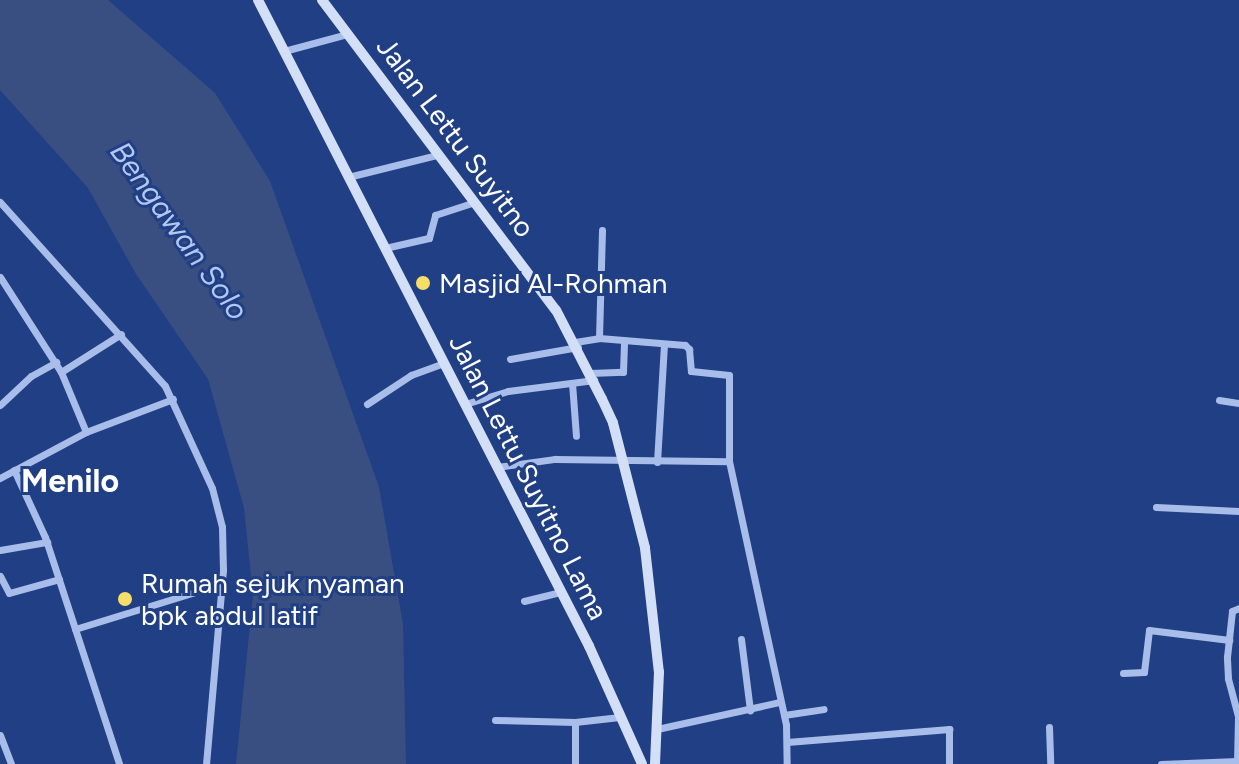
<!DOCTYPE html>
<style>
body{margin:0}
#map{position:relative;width:1239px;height:764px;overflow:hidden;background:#203f84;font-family:Figtree,sans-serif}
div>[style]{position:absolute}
.water>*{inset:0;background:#394f82}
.minor>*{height:7px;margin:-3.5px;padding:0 3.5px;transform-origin:3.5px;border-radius:3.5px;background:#a8bde9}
.secondary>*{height:10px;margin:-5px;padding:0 5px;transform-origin:5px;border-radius:5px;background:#d3def7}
.dots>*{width:22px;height:22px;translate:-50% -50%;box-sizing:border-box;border:4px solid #203f84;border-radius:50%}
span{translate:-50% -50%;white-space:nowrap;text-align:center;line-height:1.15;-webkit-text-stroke:6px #203f84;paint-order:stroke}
.street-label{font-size:28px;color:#fff}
.poi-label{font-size:28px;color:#fff}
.left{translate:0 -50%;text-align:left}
.water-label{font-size:30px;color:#b3c8f1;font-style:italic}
.quarter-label{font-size:32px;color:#fff;font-weight:700}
</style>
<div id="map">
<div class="water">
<i style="clip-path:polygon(0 0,108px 0,215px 93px,270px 181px,379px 487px,403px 624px,406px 764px,236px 764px,253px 595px,244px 508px,208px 379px,136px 274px,88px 188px,0 90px)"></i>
</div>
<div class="minor">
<i style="left:284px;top:51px;width:65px;rotate:-15.1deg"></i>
<i style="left:348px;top:177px;width:92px;rotate:-13.9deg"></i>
<i style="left:0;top:202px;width:247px;rotate:48.1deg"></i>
<i style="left:165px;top:386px;width:112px;rotate:65.3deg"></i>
<i style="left:212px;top:488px;width:40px;rotate:75.6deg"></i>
<i style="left:222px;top:527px;width:43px;rotate:88.7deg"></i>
<i style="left:223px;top:570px;width:195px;rotate:95deg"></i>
<i style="left:385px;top:248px;width:45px;rotate:-12.8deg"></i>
<i style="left:429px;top:238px;width:24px;rotate:-75deg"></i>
<i style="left:435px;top:215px;width:42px;rotate:-18deg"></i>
<i style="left:0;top:277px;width:113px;rotate:57.3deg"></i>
<i style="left:61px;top:372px;width:65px;rotate:67.4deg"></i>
<i style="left:86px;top:432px;width:98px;rotate:151.9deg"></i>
<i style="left:599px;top:338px;width:108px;rotate:-88.4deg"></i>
<i style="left:575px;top:342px;width:24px;rotate:-9deg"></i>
<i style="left:599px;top:338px;width:86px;rotate:4.7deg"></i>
<i style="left:685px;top:345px;width:6px;rotate:45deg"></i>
<i style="left:689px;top:349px;width:22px;rotate:85deg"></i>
<i style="left:691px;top:371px;width:38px;rotate:6deg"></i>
<i style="left:729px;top:375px;width:86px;rotate:90deg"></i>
<i style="left:729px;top:461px;width:270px;rotate:77.8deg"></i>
<i style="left:786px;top:725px;width:39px;rotate:89deg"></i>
<i style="left:510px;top:359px;width:69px;rotate:-10deg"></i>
<i style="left:61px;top:372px;width:71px;rotate:-32.3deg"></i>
<i style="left:590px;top:373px;width:33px;rotate:-2deg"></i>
<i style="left:623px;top:372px;width:30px;rotate:-88deg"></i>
<i style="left:572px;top:383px;width:53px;rotate:85.7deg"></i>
<i style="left:1219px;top:400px;width:20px;rotate:9deg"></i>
<i style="left:367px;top:404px;width:53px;rotate:-33.4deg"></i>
<i style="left:411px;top:375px;width:35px;rotate:-20deg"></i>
<i style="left:465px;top:404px;width:45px;rotate:-16.8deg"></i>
<i style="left:508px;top:391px;width:87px;rotate:-7.3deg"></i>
<i style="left:0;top:405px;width:42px;rotate:-43.1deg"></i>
<i style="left:31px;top:376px;width:29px;rotate:-29deg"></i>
<i style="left:86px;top:432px;width:93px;rotate:-20.8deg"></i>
<i style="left:657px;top:462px;width:118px;rotate:-86.6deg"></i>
<i style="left:497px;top:467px;width:59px;rotate:-7.9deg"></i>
<i style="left:555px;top:459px;width:174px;rotate:0.7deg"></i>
<i style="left:14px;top:470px;width:74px;rotate:65.2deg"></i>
<i style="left:45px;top:537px;width:239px;rotate:71.9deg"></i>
<i style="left:1156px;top:507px;width:83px;rotate:2.8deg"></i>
<i style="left:0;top:550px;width:48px;rotate:-9.7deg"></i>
<i style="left:0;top:576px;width:19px;rotate:62deg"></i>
<i style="left:9px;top:593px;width:52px;rotate:-15.6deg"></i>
<i style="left:524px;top:601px;width:38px;rotate:-14deg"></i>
<i style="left:75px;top:629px;width:153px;rotate:-17.1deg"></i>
<i style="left:741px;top:639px;width:72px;rotate:82.8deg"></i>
<i style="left:1123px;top:673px;width:21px;rotate:-3deg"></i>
<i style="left:1144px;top:672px;width:42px;rotate:-83.2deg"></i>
<i style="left:1149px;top:630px;width:81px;rotate:7.1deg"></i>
<i style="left:784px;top:715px;width:40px;rotate:-8.5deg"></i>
<i style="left:495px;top:720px;width:80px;rotate:1.4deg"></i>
<i style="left:575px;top:722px;width:45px;rotate:-6.3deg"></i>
<i style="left:1049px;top:727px;width:37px;rotate:88deg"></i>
<i style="left:657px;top:729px;width:126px;rotate:-12.4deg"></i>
<i style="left:0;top:735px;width:31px;rotate:69deg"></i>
<i style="left:787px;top:742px;width:163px;rotate:-4.6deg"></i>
<i style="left:949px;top:729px;width:35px;rotate:90deg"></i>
<i style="left:575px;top:764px;width:42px;rotate:-90deg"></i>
<i style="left:1161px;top:764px;width:76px;rotate:-2.3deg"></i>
<i style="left:1237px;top:764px;width:48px;rotate:-88.8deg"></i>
<i style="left:1238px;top:716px;width:39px;rotate:-105deg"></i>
<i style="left:1228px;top:678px;width:21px;rotate:-93deg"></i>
<i style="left:1227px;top:657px;width:46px;rotate:-83.8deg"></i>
<i style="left:1232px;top:611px;width:8px;rotate:-23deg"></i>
</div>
<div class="secondary">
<i style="left:258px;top:0;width:726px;rotate:62.87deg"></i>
<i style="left:589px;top:646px;width:129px;rotate:65.8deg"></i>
<i style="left:322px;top:0;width:388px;rotate:53deg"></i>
<i style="left:556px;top:310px;width:100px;rotate:62.7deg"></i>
<i style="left:602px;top:399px;width:26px;rotate:65deg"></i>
<i style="left:613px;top:423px;width:129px;rotate:75.6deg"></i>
<i style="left:645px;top:548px;width:125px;rotate:83.6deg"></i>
<i style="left:659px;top:672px;width:92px;rotate:92.5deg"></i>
</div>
<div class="dots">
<i style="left:423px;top:283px;background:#f6df69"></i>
<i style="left:125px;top:599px;background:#f6df69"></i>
</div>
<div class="street-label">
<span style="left:456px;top:137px;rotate:53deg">Jalan Lettu Suyitno</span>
<span style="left:529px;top:477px;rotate:63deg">Jalan Lettu Suyitno Lama</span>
</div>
<div class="poi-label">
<span class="left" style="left:439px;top:283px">Masjid Al-Rohman</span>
<span class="left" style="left:141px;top:599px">Rumah sejuk nyaman<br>bpk abdul latif</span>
</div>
<div class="water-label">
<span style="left:179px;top:231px;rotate:54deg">Bengawan Solo</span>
</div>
<div class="quarter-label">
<span style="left:70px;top:481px">Menilo</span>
</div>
</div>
